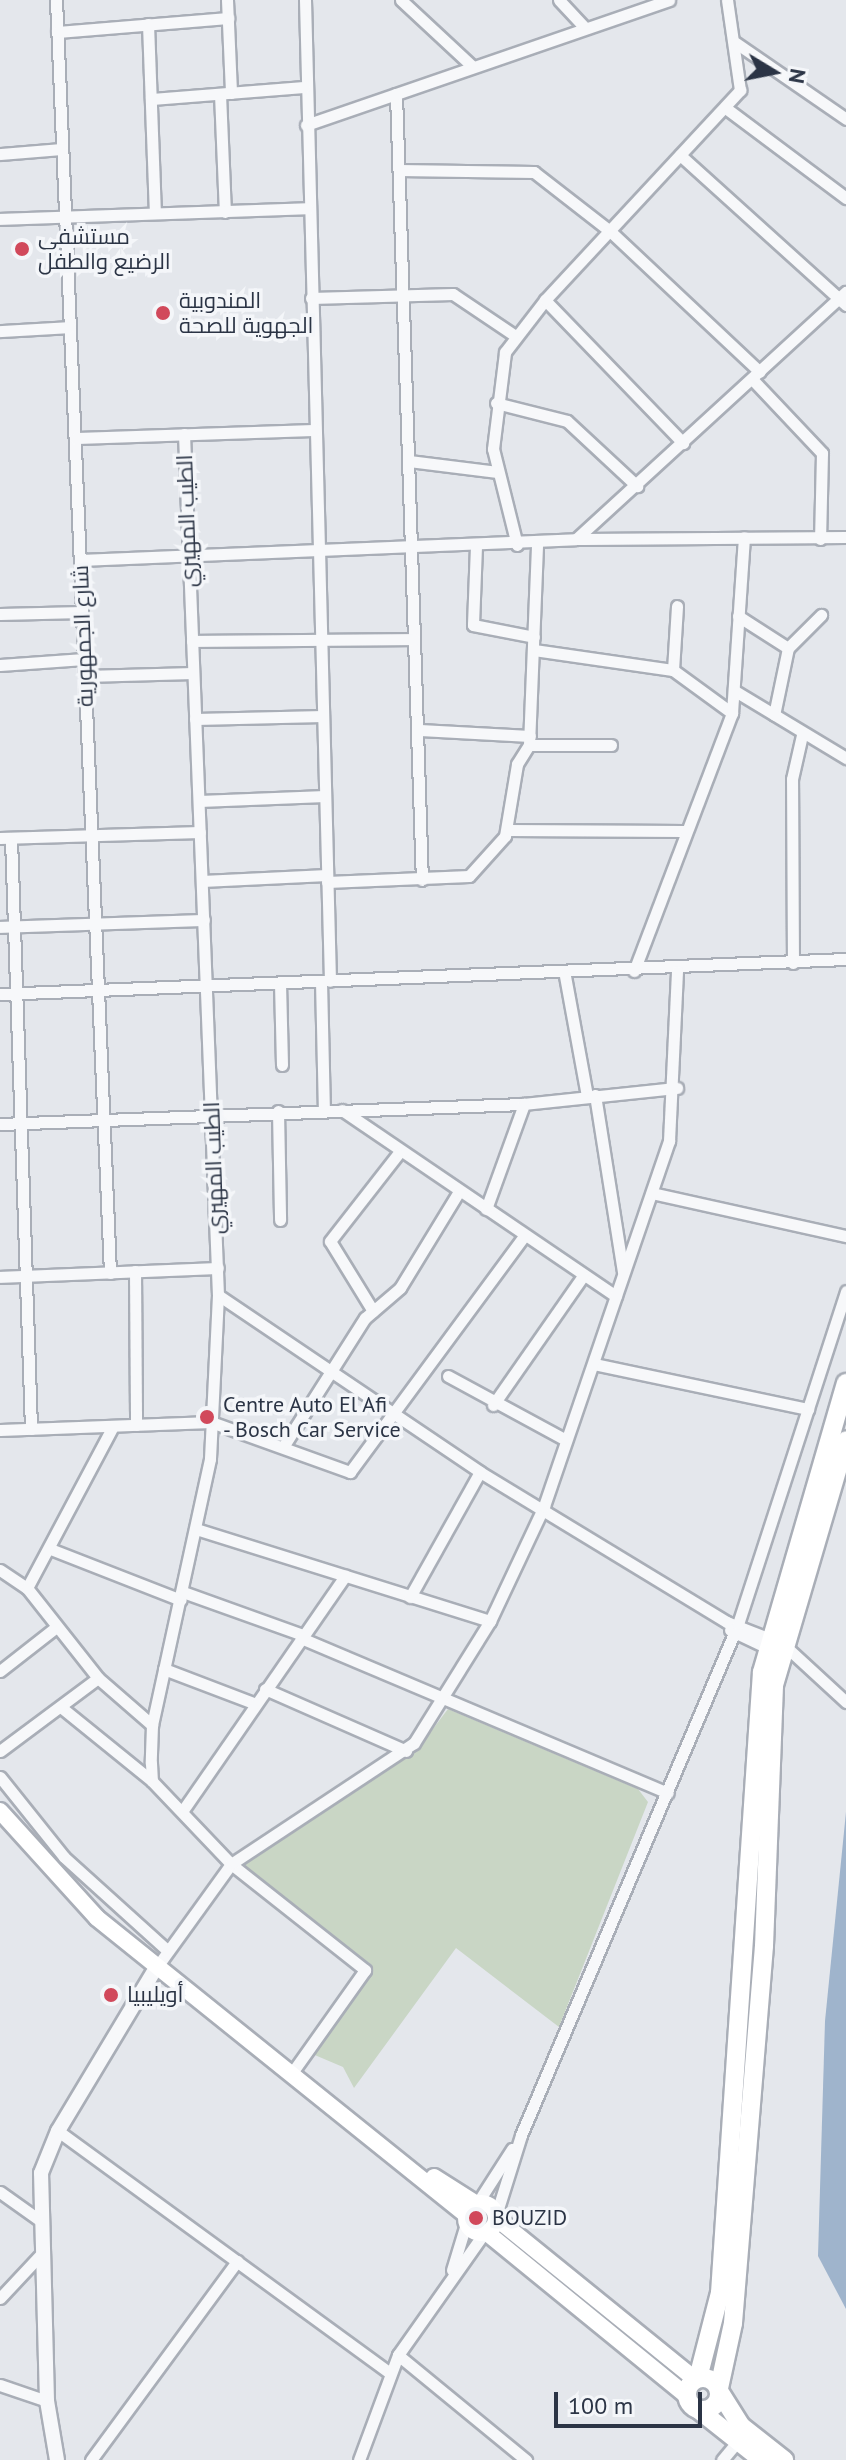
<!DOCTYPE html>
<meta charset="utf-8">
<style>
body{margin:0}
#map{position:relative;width:846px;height:2460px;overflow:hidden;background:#e4e7ec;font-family:"PT Sans",Cairo,sans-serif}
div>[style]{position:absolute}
.green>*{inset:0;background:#c9d6c5}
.water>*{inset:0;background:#9fb4cc}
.roads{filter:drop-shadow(2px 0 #a9aeb7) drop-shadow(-2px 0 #a9aeb7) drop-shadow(0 2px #a9aeb7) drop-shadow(0 -2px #a9aeb7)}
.minor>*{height:11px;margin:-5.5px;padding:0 5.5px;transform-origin:5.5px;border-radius:5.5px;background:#f7f8fa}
.tertiary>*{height:14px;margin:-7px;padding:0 7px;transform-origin:7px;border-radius:7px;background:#f7f8fa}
.secondary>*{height:16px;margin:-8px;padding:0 8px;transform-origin:8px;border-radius:8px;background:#fff}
.secondary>.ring{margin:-8px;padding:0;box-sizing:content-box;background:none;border:16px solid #fff;border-radius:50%}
.primary>*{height:18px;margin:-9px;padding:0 9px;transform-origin:9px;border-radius:9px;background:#fff}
.primary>.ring{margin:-9px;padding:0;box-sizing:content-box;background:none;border:18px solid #fff;border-radius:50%}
.dots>*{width:22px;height:22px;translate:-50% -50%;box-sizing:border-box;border:4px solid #f4f6f9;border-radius:50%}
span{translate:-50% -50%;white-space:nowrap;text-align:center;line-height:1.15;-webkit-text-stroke:7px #f4f6f9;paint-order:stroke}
.poi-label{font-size:22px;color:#2b3445}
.left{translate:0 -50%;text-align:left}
.street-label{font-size:22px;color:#2b3445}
.north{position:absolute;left:734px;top:32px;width:80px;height:80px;-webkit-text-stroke:6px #f4f6f9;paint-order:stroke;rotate:100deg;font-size:22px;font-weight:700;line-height:32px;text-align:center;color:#2b3445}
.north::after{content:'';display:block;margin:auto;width:28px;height:36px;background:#2b3445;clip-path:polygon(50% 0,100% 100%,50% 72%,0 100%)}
.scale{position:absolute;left:554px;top:2392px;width:148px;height:36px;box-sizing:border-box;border:4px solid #2b3445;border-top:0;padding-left:10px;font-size:24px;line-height:28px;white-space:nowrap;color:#2b3445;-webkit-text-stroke:6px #f4f6f9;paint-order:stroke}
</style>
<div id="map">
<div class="green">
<i style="clip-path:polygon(448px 1709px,638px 1789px,648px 1802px,559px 2027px,456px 1948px,354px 2088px,343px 2067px,310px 2053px,371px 1974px,370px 1964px,242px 1866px,420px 1746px)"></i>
</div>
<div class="water">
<i style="clip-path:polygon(846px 1812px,846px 2309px,818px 2256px,825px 2021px)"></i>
</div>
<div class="roads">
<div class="minor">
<i style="left:56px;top:0;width:1274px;rotate:87.57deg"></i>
<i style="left:227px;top:0;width:93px;rotate:87.5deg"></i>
<i style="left:305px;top:0;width:981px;rotate:88.54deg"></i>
<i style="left:401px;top:0;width:98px;rotate:42.9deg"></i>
<i style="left:559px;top:0;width:38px;rotate:47deg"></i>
<i style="left:148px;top:24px;width:189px;rotate:87.9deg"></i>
<i style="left:57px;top:32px;width:172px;rotate:-4.7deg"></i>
<i style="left:736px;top:43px;width:134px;rotate:34.6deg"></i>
<i style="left:220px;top:94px;width:118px;rotate:87.6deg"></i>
<i style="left:396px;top:94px;width:786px;rotate:88.11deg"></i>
<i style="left:151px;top:99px;width:154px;rotate:-4.5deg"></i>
<i style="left:727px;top:109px;width:149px;rotate:36.8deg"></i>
<i style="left:306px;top:125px;width:384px;rotate:-19deg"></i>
<i style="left:0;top:154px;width:62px;rotate:-4.6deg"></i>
<i style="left:680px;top:155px;width:224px;rotate:42.1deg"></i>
<i style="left:399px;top:170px;width:135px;rotate:0.8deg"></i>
<i style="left:534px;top:172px;width:98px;rotate:37.9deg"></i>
<i style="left:611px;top:232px;width:204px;rotate:43.2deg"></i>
<i style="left:0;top:219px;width:308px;rotate:-2deg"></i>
<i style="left:311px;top:298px;width:142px;rotate:-1.6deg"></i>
<i style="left:453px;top:294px;width:73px;rotate:33.9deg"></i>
<i style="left:545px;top:300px;width:199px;rotate:46deg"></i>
<i style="left:0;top:331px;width:70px;rotate:-3.3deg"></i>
<i style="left:752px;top:379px;width:102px;rotate:46.6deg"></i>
<i style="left:822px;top:453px;width:86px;rotate:91.3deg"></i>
<i style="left:496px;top:403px;width:73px;rotate:14.2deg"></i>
<i style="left:567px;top:421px;width:96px;rotate:42.9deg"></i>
<i style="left:184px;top:434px;width:862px;rotate:87.74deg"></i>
<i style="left:218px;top:1295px;width:164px;rotate:92.8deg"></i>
<i style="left:210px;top:1459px;width:272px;rotate:102.3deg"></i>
<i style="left:152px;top:1725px;width:38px;rotate:92deg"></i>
<i style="left:151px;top:1763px;width:18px;rotate:87deg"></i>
<i style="left:152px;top:1781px;width:115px;rotate:46.4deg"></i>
<i style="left:231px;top:1864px;width:171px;rotate:38.3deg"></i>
<i style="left:365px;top:1970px;width:128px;rotate:125.4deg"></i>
<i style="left:75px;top:438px;width:240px;rotate:-1.9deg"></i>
<i style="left:409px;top:461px;width:89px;rotate:7.1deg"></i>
<i style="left:576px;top:539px;width:366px;rotate:-42.5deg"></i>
<i style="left:517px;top:545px;width:99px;rotate:-104deg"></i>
<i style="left:493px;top:449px;width:98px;rotate:-82.9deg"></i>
<i style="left:505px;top:352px;width:66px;rotate:-52.4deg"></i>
<i style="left:545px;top:300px;width:287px;rotate:-47.1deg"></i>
<i style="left:740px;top:90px;width:91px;rotate:-98.2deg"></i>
<i style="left:476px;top:546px;width:79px;rotate:92.2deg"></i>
<i style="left:473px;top:625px;width:62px;rotate:11.1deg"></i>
<i style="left:80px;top:560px;width:496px;rotate:-2.4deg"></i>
<i style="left:576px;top:539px;width:270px;rotate:-0.4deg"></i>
<i style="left:0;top:614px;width:82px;rotate:-1.4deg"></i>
<i style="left:738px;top:616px;width:59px;rotate:32.6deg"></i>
<i style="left:788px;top:648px;width:68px;rotate:101.8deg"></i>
<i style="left:192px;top:641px;width:222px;rotate:-0.5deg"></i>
<i style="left:788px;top:648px;width:47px;rotate:-45deg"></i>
<i style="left:534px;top:650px;width:140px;rotate:8.2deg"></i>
<i style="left:673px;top:670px;width:73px;rotate:36.1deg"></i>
<i style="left:0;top:665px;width:84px;rotate:-4.1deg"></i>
<i style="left:673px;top:670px;width:64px;rotate:-86.4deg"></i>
<i style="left:85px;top:676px;width:108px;rotate:-1.6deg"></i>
<i style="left:735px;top:691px;width:130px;rotate:31.1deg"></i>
<i style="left:195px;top:719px;width:128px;rotate:-1.3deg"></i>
<i style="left:420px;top:730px;width:110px;rotate:3.1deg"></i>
<i style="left:529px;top:745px;width:82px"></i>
<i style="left:199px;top:801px;width:126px;rotate:-2.3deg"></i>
<i style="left:507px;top:830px;width:177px;rotate:0.3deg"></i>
<i style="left:0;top:838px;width:200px;rotate:-1.7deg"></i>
<i style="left:11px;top:838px;width:591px;rotate:88.06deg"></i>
<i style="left:202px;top:881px;width:125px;rotate:-2.7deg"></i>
<i style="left:327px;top:882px;width:142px;rotate:-2.4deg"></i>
<i style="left:469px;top:876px;width:54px;rotate:-48deg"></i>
<i style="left:505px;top:836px;width:73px;rotate:-80.5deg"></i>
<i style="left:517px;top:764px;width:22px;rotate:-58deg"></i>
<i style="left:529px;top:745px;width:201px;rotate:-87.7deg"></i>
<i style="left:0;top:927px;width:204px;rotate:-2deg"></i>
<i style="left:793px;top:963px;width:184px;rotate:-90.3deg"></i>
<i style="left:792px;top:779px;width:45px;rotate:-77.2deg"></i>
<i style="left:634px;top:971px;width:276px;rotate:-69.2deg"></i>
<i style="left:732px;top:713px;width:176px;rotate:-86.1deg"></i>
<i style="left:565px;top:976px;width:122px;rotate:79.6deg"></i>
<i style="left:321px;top:981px;width:129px;rotate:88.7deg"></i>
<i style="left:280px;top:983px;width:82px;rotate:88.6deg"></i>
<i style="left:0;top:994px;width:847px;rotate:-2.37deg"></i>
<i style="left:595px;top:1095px;width:179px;rotate:81deg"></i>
<i style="left:342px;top:1110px;width:331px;rotate:34.2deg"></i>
<i style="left:278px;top:1111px;width:109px;rotate:88.9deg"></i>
<i style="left:0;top:1124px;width:524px;rotate:-2.19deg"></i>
<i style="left:524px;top:1104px;width:154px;rotate:-6deg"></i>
<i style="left:652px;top:1193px;width:199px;rotate:12.5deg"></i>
<i style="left:486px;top:1209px;width:112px;rotate:-70.1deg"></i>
<i style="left:135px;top:1271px;width:154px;rotate:89.6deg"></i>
<i style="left:0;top:1277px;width:218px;rotate:-2.4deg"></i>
<i style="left:218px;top:1295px;width:316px;rotate:34deg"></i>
<i style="left:480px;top:1472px;width:289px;rotate:31.3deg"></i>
<i style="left:727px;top:1622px;width:60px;rotate:21.4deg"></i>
<i style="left:783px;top:1644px;width:86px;rotate:42.6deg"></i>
<i style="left:373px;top:1311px;width:82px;rotate:-121.6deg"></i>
<i style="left:330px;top:1241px;width:110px;rotate:-52deg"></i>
<i style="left:594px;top:1364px;width:219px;rotate:11.9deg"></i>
<i style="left:448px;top:1376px;width:134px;rotate:28.5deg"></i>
<i style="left:493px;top:1405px;width:157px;rotate:-55.1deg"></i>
<i style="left:0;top:1430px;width:211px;rotate:-2.2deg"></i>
<i style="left:211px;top:1422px;width:148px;rotate:19.8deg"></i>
<i style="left:350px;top:1472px;width:293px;rotate:-53.6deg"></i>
<i style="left:283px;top:1447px;width:153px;rotate:-57.6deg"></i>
<i style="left:365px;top:1318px;width:46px;rotate:-40.6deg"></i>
<i style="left:400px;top:1288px;width:111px;rotate:-58.6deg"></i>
<i style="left:196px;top:1529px;width:308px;rotate:17.4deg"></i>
<i style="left:53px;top:1550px;width:137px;rotate:21.3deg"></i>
<i style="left:0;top:1570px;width:32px;rotate:34deg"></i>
<i style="left:27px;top:1588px;width:115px;rotate:51.7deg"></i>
<i style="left:98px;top:1678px;width:72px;rotate:41deg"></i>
<i style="left:27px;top:1588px;width:183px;rotate:-62deg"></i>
<i style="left:183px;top:1592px;width:127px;rotate:19.7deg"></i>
<i style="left:410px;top:1597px;width:143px;rotate:-60.8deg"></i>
<i style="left:730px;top:1630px;width:49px;rotate:25.5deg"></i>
<i style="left:301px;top:1638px;width:398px;rotate:22.9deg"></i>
<i style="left:164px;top:1669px;width:98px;rotate:20.8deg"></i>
<i style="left:0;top:1671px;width:70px;rotate:-38deg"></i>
<i style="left:265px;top:1689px;width:154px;rotate:23.7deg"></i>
<i style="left:62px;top:1708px;width:116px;rotate:39deg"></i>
<i style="left:0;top:1751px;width:122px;rotate:-36.7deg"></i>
<i style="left:0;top:1777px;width:102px;rotate:51.3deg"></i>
<i style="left:64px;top:1857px;width:140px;rotate:42.1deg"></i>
<i style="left:183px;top:1810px;width:285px;rotate:-55.3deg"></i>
<i style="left:156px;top:1968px;width:128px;rotate:-54.2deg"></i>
<i style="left:231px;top:1864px;width:219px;rotate:-33.5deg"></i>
<i style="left:414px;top:1743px;width:144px;rotate:-58.1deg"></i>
<i style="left:490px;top:1621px;width:127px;rotate:-64.8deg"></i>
<i style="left:544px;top:1506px;width:386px;rotate:-71.1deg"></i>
<i style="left:669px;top:1141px;width:170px;rotate:-87.3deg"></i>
<i style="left:58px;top:2131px;width:409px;rotate:36.1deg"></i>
<i style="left:0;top:2192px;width:50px;rotate:35.3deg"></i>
<i style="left:478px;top:2202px;width:63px;rotate:-57.3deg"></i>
<i style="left:496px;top:2215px;width:84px;rotate:-72.6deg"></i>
<i style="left:521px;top:2135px;width:555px;rotate:-66.99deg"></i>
<i style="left:738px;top:1624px;width:350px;rotate:-72deg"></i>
<i style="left:452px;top:2270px;width:48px;rotate:-73.1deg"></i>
<i style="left:0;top:2298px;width:63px;rotate:-46.9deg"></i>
<i style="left:398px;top:2355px;width:166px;rotate:39.4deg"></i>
<i style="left:0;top:2385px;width:50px;rotate:18.8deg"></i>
<i style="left:91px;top:2460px;width:247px;rotate:-53.7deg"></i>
<i style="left:359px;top:2460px;width:112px;rotate:-69.6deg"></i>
<i style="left:398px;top:2355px;width:149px;rotate:-54.8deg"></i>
<i style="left:722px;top:2460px;width:25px;rotate:-50deg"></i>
</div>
<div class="tertiary">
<i style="left:57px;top:2460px;width:60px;rotate:-99.6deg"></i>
<i style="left:47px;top:2401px;width:228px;rotate:-91.5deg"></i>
<i style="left:41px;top:2173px;width:45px;rotate:-68deg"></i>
<i style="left:58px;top:2131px;width:190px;rotate:-59deg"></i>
</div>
<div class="secondary">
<i style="left:0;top:1811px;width:144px;rotate:47.8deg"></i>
<i style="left:97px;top:1918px;width:472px;rotate:38.8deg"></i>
<i style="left:434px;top:2177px;width:49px;rotate:32.4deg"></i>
<i class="ring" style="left:466px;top:2203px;width:14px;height:14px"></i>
<i style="left:496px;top:2218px;width:256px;rotate:39deg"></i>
<i style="left:486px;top:2232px;width:259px;rotate:39.2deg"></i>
</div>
<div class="primary">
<i class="ring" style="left:687px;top:2378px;width:14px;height:14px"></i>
<i style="left:698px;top:2378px;width:88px;rotate:-75.5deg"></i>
<i style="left:720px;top:2293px;width:622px;rotate:-86.13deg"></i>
<i style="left:762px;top:1672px;width:301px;rotate:-73.8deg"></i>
<i style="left:719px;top:2388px;width:66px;rotate:-77.8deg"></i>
<i style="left:733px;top:2323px;width:378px;rotate:-85.3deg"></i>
<i style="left:764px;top:1946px;width:261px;rotate:-87.8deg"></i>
<i style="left:774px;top:1685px;width:255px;rotate:-73.6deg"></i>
<i style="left:719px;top:2391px;width:41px;rotate:57.8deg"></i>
<i style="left:741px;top:2426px;width:55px;rotate:38.3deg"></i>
<i style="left:699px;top:2410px;width:80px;rotate:38.4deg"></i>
</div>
</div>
<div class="dots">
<i style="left:22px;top:249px;background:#d1495b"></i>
<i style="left:163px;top:313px;background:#d1495b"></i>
<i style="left:207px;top:1417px;background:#d1495b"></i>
<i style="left:111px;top:1995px;background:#d1495b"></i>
<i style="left:476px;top:2218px;background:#d1495b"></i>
</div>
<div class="poi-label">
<span class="left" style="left:38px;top:249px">مستشفى<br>الرضيع والطفل</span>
<span class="left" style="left:179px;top:313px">المندوبية<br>الجهوية للصحة</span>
<span class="left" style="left:223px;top:1417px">Centre Auto El Afi<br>- Bosch Car Service</span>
<span class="left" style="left:127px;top:1995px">أويليبيا</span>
<span class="left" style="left:492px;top:2218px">BOUZID</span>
</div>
<div class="street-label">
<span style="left:187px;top:521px;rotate:-92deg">الطيب المهيري</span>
<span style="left:83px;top:636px;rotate:-92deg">شارع الجمهورية</span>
<span style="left:214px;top:1168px;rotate:-92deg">الطيب المهيري</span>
</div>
<div class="north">N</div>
<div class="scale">100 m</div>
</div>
